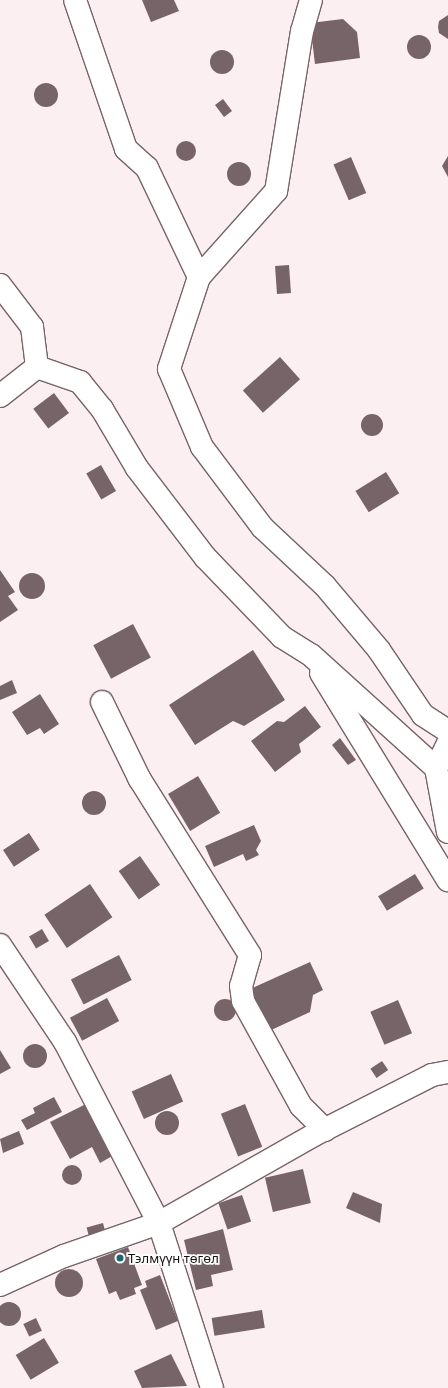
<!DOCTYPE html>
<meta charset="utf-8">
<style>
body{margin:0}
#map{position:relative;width:448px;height:1388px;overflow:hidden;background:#fceff2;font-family:"Noto Sans",sans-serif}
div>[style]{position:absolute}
.building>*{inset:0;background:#776469;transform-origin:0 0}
.round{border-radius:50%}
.roads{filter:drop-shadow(1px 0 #766468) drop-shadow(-1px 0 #766468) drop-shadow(0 1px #766468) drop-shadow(0 -1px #766468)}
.street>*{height:22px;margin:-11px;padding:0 11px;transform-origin:11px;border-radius:11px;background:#fff}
.dots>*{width:11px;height:11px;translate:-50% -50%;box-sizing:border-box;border:2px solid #fff;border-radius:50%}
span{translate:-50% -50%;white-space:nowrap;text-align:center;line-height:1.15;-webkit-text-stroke:3.5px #fff;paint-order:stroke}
.poi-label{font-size:13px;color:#181113}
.left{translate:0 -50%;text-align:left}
</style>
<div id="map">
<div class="building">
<i style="clip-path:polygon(142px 0,174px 0,179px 11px,151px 22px)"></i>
<i style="clip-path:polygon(448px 15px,448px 39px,439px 33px,438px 27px,439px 21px)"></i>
<i style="clip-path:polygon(343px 19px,357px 32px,360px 58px,315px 64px,310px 23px)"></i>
<i class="round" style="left:407px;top:35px;width:24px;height:24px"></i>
<i class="round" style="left:210px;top:50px;width:24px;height:24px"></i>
<i class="round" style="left:34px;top:83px;width:24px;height:24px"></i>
<i style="left:223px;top:99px;width:15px;height:10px;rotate:53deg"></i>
<i class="round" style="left:176px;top:141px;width:20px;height:20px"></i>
<i style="clip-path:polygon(448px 156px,448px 177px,442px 166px)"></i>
<i style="left:351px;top:157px;width:39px;height:19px;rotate:67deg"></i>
<i class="round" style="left:227px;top:162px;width:24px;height:24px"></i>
<i style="left:289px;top:265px;width:28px;height:14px;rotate:86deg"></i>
<i style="left:280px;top:357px;width:30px;height:50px;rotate:48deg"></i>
<i style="left:54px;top:393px;width:25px;height:26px;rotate:53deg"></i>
<i class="round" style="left:361px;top:414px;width:22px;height:22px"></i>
<i style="left:101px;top:465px;width:30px;height:17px;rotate:60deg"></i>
<i style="left:386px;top:472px;width:25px;height:36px;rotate:58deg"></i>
<i style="clip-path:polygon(0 570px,15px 592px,8px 596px,18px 610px,0 622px)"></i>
<i class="round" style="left:19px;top:573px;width:26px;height:26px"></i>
<i style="left:133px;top:624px;width:38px;height:45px;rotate:62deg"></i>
<i style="clip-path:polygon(253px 650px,285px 700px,244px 726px,233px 721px,195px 745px,169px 705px)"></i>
<i style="clip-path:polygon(12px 680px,17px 693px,0 700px,0 686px)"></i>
<i style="clip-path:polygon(40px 694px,59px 724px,44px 734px,40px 728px,27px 735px,12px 712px)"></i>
<i style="clip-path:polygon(305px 706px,321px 727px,299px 744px,301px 752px,275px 772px,251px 741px,277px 721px,284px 722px)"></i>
<i style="clip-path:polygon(340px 738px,356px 760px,348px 765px,332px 745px)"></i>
<i style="left:198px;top:776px;width:43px;height:35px;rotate:59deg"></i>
<i class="round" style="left:82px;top:791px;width:24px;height:24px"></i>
<i style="clip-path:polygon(254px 825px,261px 841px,256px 850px,259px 855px,246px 861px,243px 854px,214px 867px,205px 846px)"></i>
<i style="left:29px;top:833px;width:20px;height:31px;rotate:57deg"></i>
<i style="left:140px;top:856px;width:35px;height:26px;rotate:55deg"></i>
<i style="left:415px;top:874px;width:17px;height:43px;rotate:59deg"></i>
<i style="left:90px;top:884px;width:40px;height:55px;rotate:56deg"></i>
<i style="left:42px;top:929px;width:14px;height:15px;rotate:60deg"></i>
<i style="left:119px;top:955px;width:28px;height:54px;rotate:63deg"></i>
<i style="clip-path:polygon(310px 962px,323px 990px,313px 995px,310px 1012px,267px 1032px,248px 990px)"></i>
<i style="left:107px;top:998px;width:26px;height:42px;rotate:62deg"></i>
<i class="round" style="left:214px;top:999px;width:22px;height:22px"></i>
<i style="left:398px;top:1000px;width:36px;height:30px;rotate:67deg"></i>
<i class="round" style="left:23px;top:1044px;width:24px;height:24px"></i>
<i style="clip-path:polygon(0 1050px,11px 1068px,0 1074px)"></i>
<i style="left:382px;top:1061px;width:11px;height:14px;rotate:56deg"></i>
<i style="left:171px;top:1074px;width:30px;height:43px;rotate:66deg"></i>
<i style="clip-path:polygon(54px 1097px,62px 1112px,27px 1130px,21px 1120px,35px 1113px,33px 1108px)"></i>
<i style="clip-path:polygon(86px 1104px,114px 1155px,100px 1163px,92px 1147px,70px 1159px,50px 1122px)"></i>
<i style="left:245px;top:1104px;width:46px;height:26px;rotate:68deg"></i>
<i class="round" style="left:155px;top:1111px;width:24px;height:24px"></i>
<i style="clip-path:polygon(19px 1131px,24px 1144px,3px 1153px,0 1139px)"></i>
<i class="round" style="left:62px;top:1165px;width:20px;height:20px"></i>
<i style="left:303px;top:1169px;width:35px;height:39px;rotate:77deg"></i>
<i style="clip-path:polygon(353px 1192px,382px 1204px,380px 1223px,346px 1208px)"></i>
<i style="left:242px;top:1195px;width:28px;height:25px;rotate:71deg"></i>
<i style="left:103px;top:1223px;width:11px;height:17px;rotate:75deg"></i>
<i style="clip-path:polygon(223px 1229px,233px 1270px,211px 1275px,213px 1286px,196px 1290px,184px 1240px)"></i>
<i style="clip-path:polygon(128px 1247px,142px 1285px,134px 1288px,136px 1294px,120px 1300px,116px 1291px,109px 1294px,96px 1259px)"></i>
<i class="round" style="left:55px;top:1269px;width:28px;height:28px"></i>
<i style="clip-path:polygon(160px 1275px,178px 1321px,156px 1330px,140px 1290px,147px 1287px,145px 1281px)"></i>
<i class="round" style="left:-3px;top:1302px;width:24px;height:24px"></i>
<i style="left:262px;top:1310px;width:18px;height:51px;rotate:81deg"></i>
<i style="left:36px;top:1318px;width:14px;height:14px;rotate:65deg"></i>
<i style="left:44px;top:1338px;width:29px;height:33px;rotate:59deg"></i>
<i style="clip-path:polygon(171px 1354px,187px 1386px,142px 1388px,134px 1371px)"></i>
</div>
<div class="roads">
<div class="street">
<i style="left:75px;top:0;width:157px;rotate:71.1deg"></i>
<i style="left:126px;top:149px;width:28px;rotate:42deg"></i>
<i style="left:147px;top:168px;width:121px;rotate:64.5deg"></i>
<i style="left:311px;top:0;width:32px;rotate:106deg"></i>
<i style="left:302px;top:31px;width:162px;rotate:99.2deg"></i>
<i style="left:276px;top:191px;width:115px;rotate:131.8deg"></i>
<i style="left:199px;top:277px;width:97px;rotate:108.1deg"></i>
<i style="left:169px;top:369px;width:85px;rotate:67.1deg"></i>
<i style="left:202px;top:447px;width:100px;rotate:53.1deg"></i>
<i style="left:262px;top:527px;width:86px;rotate:43.1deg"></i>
<i style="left:325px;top:586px;width:84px;rotate:49.8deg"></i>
<i style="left:379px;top:650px;width:78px;rotate:55.9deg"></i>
<i style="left:423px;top:715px;width:30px;rotate:33deg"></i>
<i style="left:0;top:285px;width:53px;rotate:52.7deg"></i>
<i style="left:32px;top:327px;width:40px;rotate:82.9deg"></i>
<i style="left:37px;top:367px;width:46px;rotate:19.2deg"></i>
<i style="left:80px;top:382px;width:35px;rotate:51deg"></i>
<i style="left:102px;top:409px;width:69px;rotate:59.3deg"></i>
<i style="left:137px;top:468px;width:112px;rotate:52.6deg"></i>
<i style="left:205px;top:557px;width:111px;rotate:46.1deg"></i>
<i style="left:282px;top:637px;width:34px;rotate:32deg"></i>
<i style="left:311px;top:655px;width:169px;rotate:42.1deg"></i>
<i style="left:436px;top:768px;width:65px;rotate:79.4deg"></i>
<i style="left:0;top:396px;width:47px;rotate:-38.1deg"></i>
<i style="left:321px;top:673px;width:243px;rotate:58.5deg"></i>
<i style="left:102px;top:702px;width:85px;rotate:64deg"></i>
<i style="left:139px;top:778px;width:209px;rotate:57.9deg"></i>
<i style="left:250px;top:955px;width:32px;rotate:106deg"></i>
<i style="left:241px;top:986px;width:15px;rotate:82deg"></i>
<i style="left:243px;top:1001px;width:120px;rotate:61.1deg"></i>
<i style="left:301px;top:1106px;width:34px;rotate:45deg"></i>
<i style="left:436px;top:768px;width:28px;rotate:-64deg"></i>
<i style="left:0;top:945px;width:117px;rotate:56.2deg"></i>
<i style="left:65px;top:1042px;width:204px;rotate:62.6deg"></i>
<i style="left:159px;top:1223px;width:173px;rotate:72.2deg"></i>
<i style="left:0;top:1285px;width:70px;rotate:-24.4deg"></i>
<i style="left:64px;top:1256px;width:101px;rotate:-19.2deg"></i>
<i style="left:159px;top:1223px;width:176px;rotate:-29.6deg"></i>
<i style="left:312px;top:1136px;width:135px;rotate:-26.9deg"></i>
<i style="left:432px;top:1075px;width:16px;rotate:-11deg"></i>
</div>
</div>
<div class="dots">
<i style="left:120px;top:1258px;background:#1c6671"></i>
</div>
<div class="poi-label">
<span class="left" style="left:128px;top:1258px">Тэлмүүн төгөл</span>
</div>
</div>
